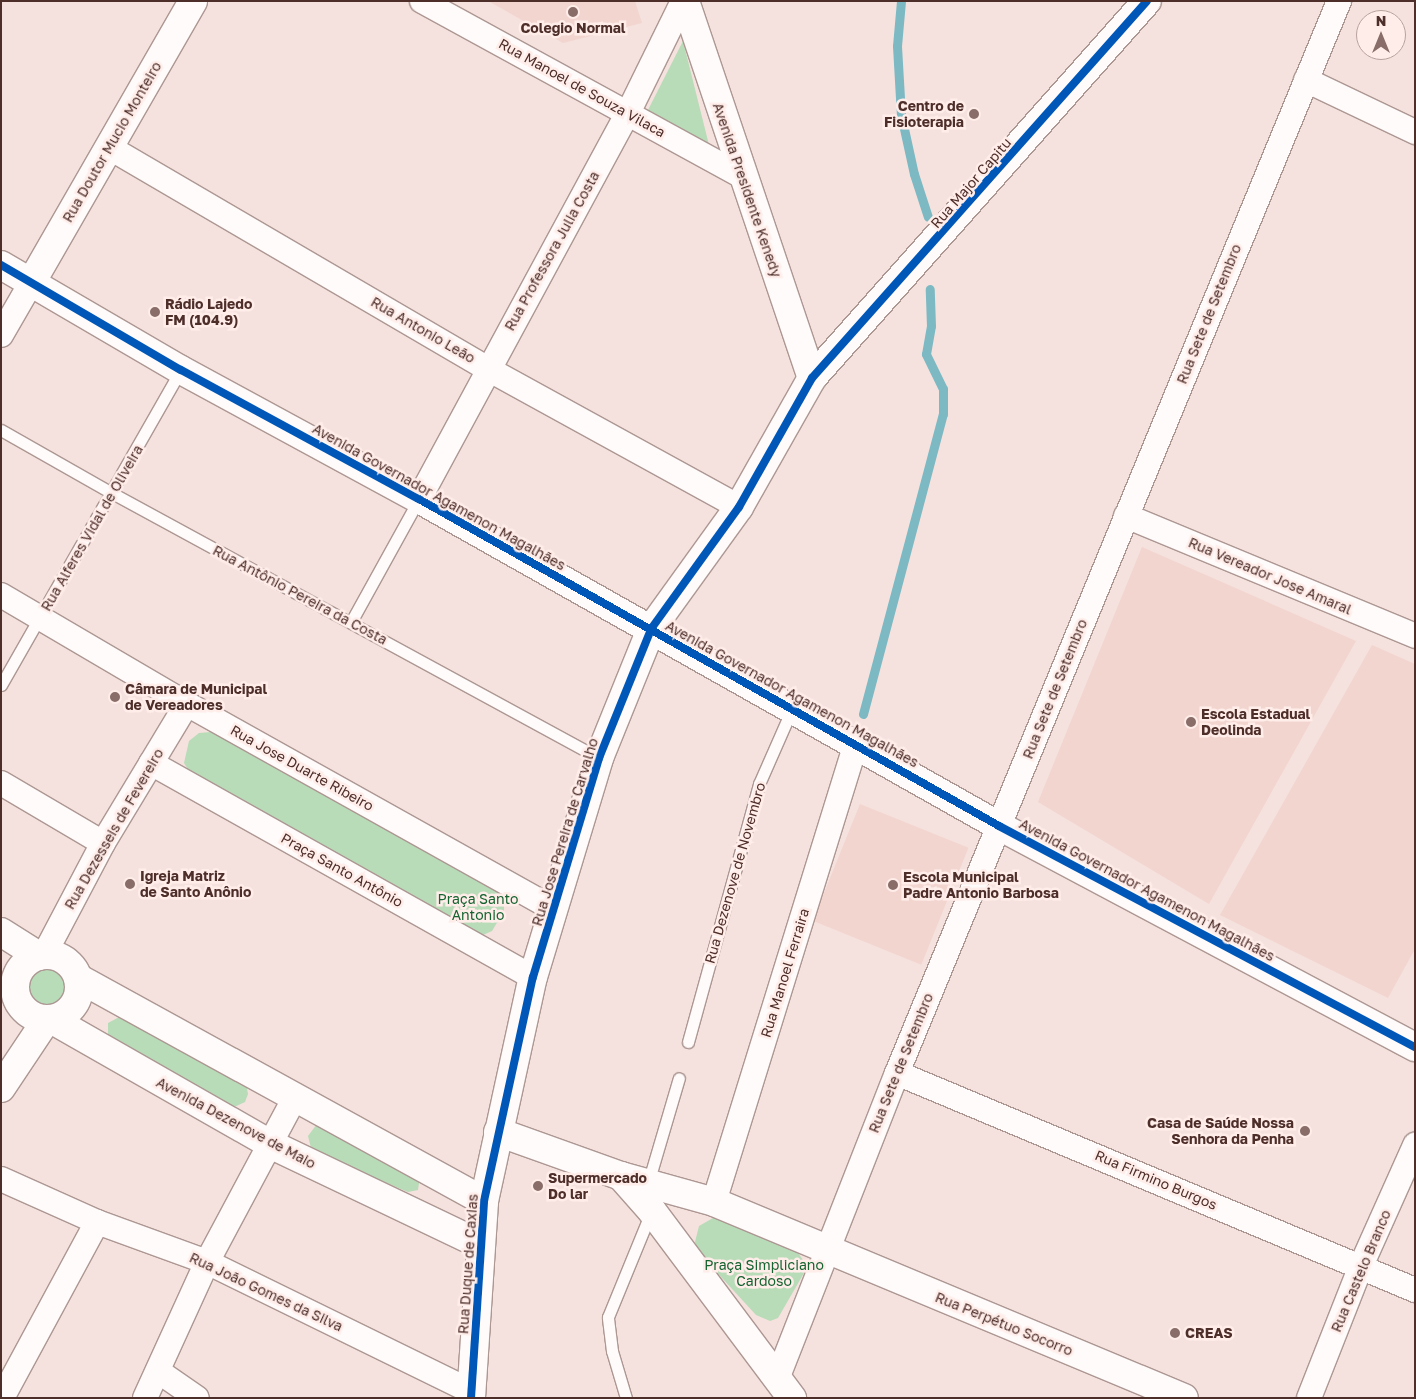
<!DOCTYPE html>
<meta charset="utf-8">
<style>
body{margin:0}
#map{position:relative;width:1416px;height:1399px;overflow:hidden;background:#f5e2de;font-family:"Golos Text",sans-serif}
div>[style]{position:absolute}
.built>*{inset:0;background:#f2d5cf;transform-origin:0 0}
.green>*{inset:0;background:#b8dbb8}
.round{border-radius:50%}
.stream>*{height:9px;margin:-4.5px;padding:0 4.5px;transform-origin:4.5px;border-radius:4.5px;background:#7db9c3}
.roads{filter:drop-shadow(1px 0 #ad9793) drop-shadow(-1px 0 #ad9793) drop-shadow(0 1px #ad9793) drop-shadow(0 -1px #ad9793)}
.service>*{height:11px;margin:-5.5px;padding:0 5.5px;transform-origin:5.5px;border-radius:5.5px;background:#fefbfa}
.minor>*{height:24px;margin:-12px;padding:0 12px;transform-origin:12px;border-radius:12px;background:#fefbfa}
.tertiary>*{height:28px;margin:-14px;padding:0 14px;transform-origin:14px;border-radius:14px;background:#fefbfa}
.tertiary>.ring{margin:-14px;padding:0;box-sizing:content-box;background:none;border:28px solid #fefbfa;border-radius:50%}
.cycleway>*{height:8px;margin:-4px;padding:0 4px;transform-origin:4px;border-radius:4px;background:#0057b8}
.dots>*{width:14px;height:14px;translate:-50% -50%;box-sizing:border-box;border:2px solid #ffedea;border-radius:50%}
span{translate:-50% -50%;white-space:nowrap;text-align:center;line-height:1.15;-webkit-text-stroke:5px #ffedea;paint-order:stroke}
.poi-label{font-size:14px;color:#4e2e29;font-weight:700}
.right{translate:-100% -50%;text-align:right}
.left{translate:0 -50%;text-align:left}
.street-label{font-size:14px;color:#4e2e29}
.park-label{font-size:14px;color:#156330}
.frame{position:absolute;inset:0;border:2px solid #4e2e29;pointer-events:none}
.north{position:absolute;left:1356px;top:10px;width:50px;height:50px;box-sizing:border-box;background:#ffedea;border:1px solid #b8a19d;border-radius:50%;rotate:0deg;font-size:14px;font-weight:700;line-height:20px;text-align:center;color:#4e2e29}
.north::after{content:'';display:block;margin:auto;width:18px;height:22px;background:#886d68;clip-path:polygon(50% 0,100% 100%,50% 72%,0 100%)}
</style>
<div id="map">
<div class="built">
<i style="clip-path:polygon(488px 1px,635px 1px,642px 23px,563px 43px)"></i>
<i style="clip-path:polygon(1142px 547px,1356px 641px,1209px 904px,1038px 802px)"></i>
<i style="clip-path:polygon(1372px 645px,1415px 664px,1415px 949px,1388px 998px,1220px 915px)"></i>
<i style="left:860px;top:804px;width:117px;height:126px;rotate:22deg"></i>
</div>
<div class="green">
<i style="clip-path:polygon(683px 41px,709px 145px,648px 110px)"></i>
<i style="clip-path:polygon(211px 732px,499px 891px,504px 902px,504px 911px,492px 931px,483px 935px,472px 931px,189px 771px,184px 763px,189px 741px,199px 733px)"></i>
<i class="round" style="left:23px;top:963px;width:46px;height:46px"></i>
<i style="clip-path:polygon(123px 1015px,246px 1083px,248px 1094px,245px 1102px,230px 1109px,108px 1039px,108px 1023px)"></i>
<i style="clip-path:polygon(317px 1124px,420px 1176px,418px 1190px,408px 1192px,312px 1152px,308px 1136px)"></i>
<i style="clip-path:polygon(726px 1217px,796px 1250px,803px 1260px,804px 1273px,778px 1318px,770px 1321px,756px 1315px,699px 1253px,695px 1242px,699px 1226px,713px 1218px)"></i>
</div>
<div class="stream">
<i style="left:901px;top:1px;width:45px;rotate:95.1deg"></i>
<i style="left:897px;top:46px;width:69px;rotate:86.7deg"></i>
<i style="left:901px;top:115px;width:60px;rotate:77.6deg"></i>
<i style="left:914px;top:174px;width:45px;rotate:72deg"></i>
<i style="left:863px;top:714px;width:310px;rotate:-75.1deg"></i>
<i style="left:943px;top:414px;width:25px;rotate:-90deg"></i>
<i style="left:943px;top:389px;width:39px;rotate:-116deg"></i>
<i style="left:926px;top:354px;width:28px;rotate:-80deg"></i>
<i style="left:931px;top:326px;width:37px;rotate:-92deg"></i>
</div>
<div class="roads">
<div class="service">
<i style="left:1px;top:430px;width:128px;rotate:29.6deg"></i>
<i style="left:112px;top:493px;width:554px;rotate:28.55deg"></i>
<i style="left:351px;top:622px;width:141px;rotate:-61.1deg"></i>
<i style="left:1px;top:685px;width:363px;rotate:-60.3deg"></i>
<i style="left:688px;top:1042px;width:268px;rotate:-74.6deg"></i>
<i style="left:759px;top:784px;width:82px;rotate:-66.3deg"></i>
<i style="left:648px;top:1183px;width:109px;rotate:-73.6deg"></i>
<i style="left:626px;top:1398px;width:49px;rotate:-106.6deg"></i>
<i style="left:612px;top:1351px;width:34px;rotate:-97deg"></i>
<i style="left:608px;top:1317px;width:113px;rotate:-67.7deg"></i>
</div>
<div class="minor">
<i style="left:422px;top:1px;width:364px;rotate:28.7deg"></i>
<i style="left:1306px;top:80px;width:121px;rotate:25.5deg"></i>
<i style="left:110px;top:148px;width:438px;rotate:30.3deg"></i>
<i style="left:488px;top:369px;width:286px;rotate:28.8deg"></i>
<i style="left:1px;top:335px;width:60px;rotate:-60deg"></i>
<i style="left:419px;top:499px;width:439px;rotate:-61.6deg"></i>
<i style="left:628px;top:113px;width:125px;rotate:-63.8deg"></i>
<i style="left:1126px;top:516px;width:313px;rotate:22.5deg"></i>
<i style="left:1px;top:595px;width:216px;rotate:30.4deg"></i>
<i style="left:187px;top:704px;width:420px;rotate:29.2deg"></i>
<i style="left:151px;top:763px;width:438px;rotate:29.3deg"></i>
<i style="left:1px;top:783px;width:118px;rotate:30.5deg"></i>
<i style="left:44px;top:955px;width:127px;rotate:-62.2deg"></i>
<i style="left:103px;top:843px;width:162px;rotate:-58.9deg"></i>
<i style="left:897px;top:1073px;width:562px;rotate:22.73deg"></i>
<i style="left:1px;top:1179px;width:105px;rotate:24.1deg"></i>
<i style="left:97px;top:1222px;width:117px;rotate:20deg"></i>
<i style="left:207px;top:1262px;width:295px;rotate:26.1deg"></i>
<i style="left:714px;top:1202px;width:480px;rotate:-72.8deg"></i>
<i style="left:158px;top:1371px;width:47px;rotate:34.7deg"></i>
<i style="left:777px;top:1379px;width:329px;rotate:-68.6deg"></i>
<i style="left:897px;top:1073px;width:1160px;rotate:-67.59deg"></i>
<i style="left:2px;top:1398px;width:200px;rotate:-61.6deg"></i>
<i style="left:145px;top:1398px;width:149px;rotate:-65.5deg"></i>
<i style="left:207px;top:1262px;width:185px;rotate:-61.9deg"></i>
<i style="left:1309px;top:1398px;width:142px;rotate:-68.5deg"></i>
<i style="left:1361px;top:1266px;width:133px;rotate:-65.9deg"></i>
</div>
<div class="tertiary">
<i style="left:685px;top:1px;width:398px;rotate:71.4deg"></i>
<i style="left:1px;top:265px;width:208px;rotate:30.3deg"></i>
<i style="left:181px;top:370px;width:271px;rotate:28.5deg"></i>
<i style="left:419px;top:499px;width:666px;rotate:29.41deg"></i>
<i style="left:999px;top:826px;width:471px;rotate:28deg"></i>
<i style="left:31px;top:283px;width:325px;rotate:-60.1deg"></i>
<i style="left:1px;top:932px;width:45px;rotate:32.3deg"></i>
<i class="ring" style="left:15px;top:955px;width:36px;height:36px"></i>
<i style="left:78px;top:978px;width:463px;rotate:28.8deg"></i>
<i style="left:51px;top:1019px;width:252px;rotate:29.7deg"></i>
<i style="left:270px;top:1144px;width:233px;rotate:25.5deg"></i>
<i style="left:1px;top:1088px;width:83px;rotate:-56.3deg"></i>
<i style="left:498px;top:1132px;width:131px;rotate:19.7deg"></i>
<i style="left:621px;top:1176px;width:97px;rotate:15.6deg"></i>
<i style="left:714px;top:1202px;width:509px;rotate:22.64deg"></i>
<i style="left:621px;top:1176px;width:47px;rotate:48.5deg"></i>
<i style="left:652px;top:1211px;width:234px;rotate:53.2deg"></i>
<i style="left:471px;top:1398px;width:197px;rotate:-86.2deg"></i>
<i style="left:484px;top:1201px;width:229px;rotate:-77.7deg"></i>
<i style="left:533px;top:977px;width:229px;rotate:-73.2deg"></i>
<i style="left:599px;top:758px;width:139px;rotate:-68deg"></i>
<i style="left:651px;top:629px;width:150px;rotate:-54.2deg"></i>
<i style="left:739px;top:507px;width:148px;rotate:-60.5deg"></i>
<i style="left:812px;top:378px;width:504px;rotate:-48.38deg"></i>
</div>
</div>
<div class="cycleway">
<i style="left:1px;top:265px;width:208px;rotate:30.3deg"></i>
<i style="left:181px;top:370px;width:271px;rotate:28.5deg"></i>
<i style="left:419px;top:499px;width:666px;rotate:29.41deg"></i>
<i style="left:999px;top:826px;width:471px;rotate:28deg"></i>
<i style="left:471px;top:1398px;width:197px;rotate:-86.2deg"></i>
<i style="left:484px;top:1201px;width:229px;rotate:-77.7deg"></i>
<i style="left:533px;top:977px;width:229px;rotate:-73.2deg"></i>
<i style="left:599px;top:758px;width:139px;rotate:-68deg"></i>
<i style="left:651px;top:629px;width:150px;rotate:-54.2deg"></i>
<i style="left:739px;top:507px;width:148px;rotate:-60.5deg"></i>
<i style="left:812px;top:378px;width:504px;rotate:-48.38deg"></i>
</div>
<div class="dots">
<i style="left:573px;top:12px;background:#886d68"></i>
<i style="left:974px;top:114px;background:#886d68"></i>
<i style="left:155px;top:312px;background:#886d68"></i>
<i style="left:115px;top:697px;background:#886d68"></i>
<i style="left:1191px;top:722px;background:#886d68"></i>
<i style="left:130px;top:884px;background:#886d68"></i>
<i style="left:893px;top:885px;background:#886d68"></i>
<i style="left:1305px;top:1131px;background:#886d68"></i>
<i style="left:538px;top:1186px;background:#886d68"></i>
<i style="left:1175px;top:1333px;background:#886d68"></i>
</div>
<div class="poi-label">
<span style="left:573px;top:28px">Colegio Normal</span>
<span class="right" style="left:964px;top:114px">Centro de<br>Fisioterapia</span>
<span class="left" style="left:165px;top:312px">Rádio Lajedo<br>FM (104.9)</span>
<span class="left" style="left:125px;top:697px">Câmara de Municipal<br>de Vereadores</span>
<span class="left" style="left:1201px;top:722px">Escola Estadual<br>Deolinda</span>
<span class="left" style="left:140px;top:884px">Igreja Matriz<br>de Santo Anônio</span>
<span class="left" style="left:903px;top:885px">Escola Municipal<br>Padre Antonio Barbosa</span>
<span class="right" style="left:1294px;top:1131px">Casa de Saúde Nossa<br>Senhora da Penha</span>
<span class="left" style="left:548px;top:1186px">Supermercado<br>Do lar</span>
<span class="left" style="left:1185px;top:1333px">CREAS</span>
</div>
<div class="street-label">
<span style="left:582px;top:88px;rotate:29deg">Rua Manoel de Souza Vilaca</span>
<span style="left:112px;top:142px;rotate:-60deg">Rua Doutor Mucio Monteiro</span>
<span style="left:971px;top:183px;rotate:-49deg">Rua Major Capitu</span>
<span style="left:747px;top:190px;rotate:71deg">Avenida Presidente Kenedy</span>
<span style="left:552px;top:251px;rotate:-61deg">Rua Professora Julia Costa</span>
<span style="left:1209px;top:314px;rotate:-68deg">Rua Sete de Setembro</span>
<span style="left:423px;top:330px;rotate:30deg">Rua Antonio Leão</span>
<span style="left:439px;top:497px;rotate:29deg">Avenida Governador Agamenon Magalhães</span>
<span style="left:92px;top:528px;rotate:-60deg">Rua Alferes Vidal de Oliveira</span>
<span style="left:1270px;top:576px;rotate:23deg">Rua Vereador Jose Amaral</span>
<span style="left:300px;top:595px;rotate:28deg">Rua Antônio Pereira da Costa</span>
<span style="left:1055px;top:689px;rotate:-68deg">Rua Sete de Setembro</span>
<span style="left:792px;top:694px;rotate:29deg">Avenida Governador Agamenon Magalhães</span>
<span style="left:302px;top:768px;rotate:29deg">Rua Jose Duarte Ribeiro</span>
<span style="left:114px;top:829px;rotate:-60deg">Rua Dezesseis de Fevereiro</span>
<span style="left:565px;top:832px;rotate:-73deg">Rua Jose Pereira de Carvalho</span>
<span style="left:342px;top:870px;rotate:29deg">Praça Santo Antônio</span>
<span style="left:735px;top:873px;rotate:-74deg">Rua Dezenove de Novembro</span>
<span style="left:1147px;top:890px;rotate:28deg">Avenida Governador Agamenon Magalhães</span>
<span style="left:785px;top:973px;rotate:-73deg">Rua Manoel Ferraira</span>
<span style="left:901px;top:1063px;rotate:-68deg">Rua Sete de Setembro</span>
<span style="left:236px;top:1123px;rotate:28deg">Avenida Dezenove de Maio</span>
<span style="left:1156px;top:1180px;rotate:23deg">Rua Firmino Burgos</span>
<span style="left:468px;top:1264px;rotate:-86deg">Rua Duque de Caxias</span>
<span style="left:1361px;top:1271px;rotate:-67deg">Rua Castelo Branco</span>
<span style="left:266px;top:1292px;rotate:25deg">Rua João Gomes da Silva</span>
<span style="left:1004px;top:1324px;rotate:22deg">Rua Perpétuo Socorro</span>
</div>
<div class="park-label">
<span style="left:478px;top:907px">Praça Santo<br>Antonio</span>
<span style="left:764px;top:1273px">Praça Simpliciano<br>Cardoso</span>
</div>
<div class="frame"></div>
<div class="north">N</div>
</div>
